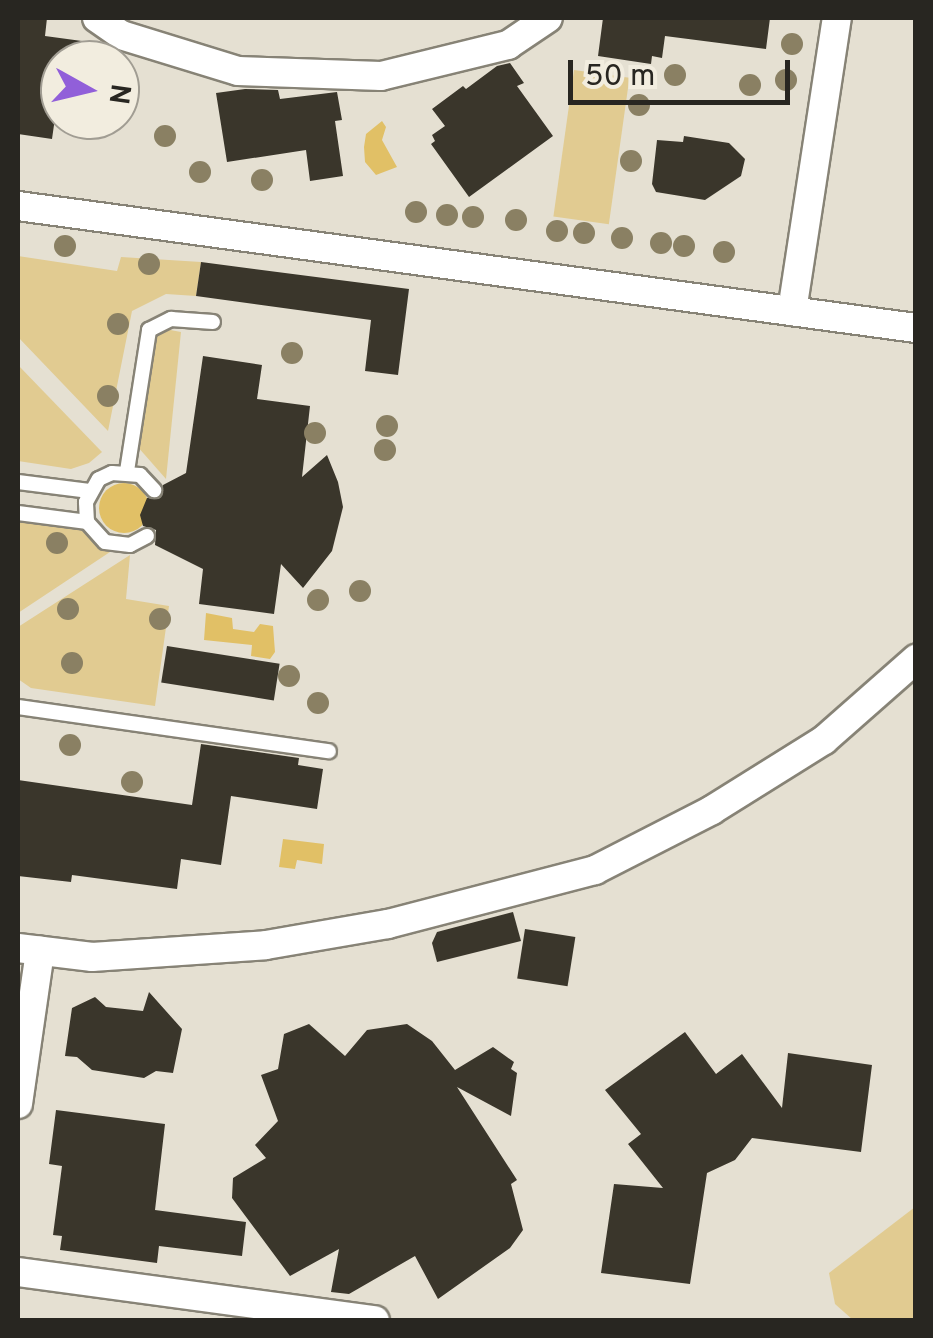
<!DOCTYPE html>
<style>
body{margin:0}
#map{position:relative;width:933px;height:1338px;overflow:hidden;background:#e5e0d2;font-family:Overpass,sans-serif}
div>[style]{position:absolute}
.green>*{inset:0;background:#e1cb91;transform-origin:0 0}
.water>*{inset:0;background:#e1c066}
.round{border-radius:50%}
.building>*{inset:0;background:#3a362b;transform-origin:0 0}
.roads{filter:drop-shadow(2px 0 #878376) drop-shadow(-2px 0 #878376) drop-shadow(0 2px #878376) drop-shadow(0 -2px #878376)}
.lane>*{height:14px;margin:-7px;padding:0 7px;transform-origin:7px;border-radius:7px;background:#fff}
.street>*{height:28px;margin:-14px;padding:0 14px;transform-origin:14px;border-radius:14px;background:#fff}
.trees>*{width:22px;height:22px;margin:-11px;border-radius:50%;background:#8a8063}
span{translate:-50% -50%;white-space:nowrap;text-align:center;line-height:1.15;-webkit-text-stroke:10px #f2eddf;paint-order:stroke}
.frame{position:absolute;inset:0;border:20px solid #282621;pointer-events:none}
.north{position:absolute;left:40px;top:40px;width:100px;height:100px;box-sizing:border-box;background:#f2eddf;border:2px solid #a19d93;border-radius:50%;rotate:98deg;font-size:28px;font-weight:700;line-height:40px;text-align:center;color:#282621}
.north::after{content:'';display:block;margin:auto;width:35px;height:45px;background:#915fd9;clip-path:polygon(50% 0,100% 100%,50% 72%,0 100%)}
.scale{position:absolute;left:568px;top:60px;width:222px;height:45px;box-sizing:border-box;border:5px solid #282621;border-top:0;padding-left:12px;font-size:30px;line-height:35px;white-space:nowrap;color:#282621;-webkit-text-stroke:8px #f2eddf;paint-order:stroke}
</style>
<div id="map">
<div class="green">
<i style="left:574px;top:70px;width:56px;height:148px;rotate:8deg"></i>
<i style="clip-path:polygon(18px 256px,117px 271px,121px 257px,201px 262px,196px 296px,166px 294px,132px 311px,108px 431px,18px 337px)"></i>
<i style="clip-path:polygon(165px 329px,181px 332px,166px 479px,137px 446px,153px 333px)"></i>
<i style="clip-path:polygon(18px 365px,102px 452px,89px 463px,71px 469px,18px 461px)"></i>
<i style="clip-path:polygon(18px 517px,81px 525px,98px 546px,110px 552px,18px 613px)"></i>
<i style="clip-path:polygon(130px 555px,126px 599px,169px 606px,155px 706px,31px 688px,18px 679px,18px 627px)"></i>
<i style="clip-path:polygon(915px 1207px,915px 1320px,853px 1320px,835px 1304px,829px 1273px)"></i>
</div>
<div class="water">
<i style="clip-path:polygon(382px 121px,386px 127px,382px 140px,397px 167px,376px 175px,365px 162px,364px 147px,366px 134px)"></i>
<i class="round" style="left:99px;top:483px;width:50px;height:50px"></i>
<i style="clip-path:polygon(206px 613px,232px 618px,233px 629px,254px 632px,260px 624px,273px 626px,275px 652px,270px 659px,251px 656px,252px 645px,204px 640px)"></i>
<i style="clip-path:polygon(283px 839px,324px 844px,322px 864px,297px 860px,295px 869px,279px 867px)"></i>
</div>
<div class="building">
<i style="clip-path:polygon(18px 18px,47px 18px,45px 36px,104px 44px,112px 50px,111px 60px,60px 60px,60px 112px,56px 111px,52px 139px,18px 134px)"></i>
<i style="clip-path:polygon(603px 18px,770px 18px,766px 49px,665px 36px,662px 58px,652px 56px,651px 64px,598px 56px)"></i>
<i style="clip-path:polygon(510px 63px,524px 83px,517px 86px,553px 136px,469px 197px,431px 144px,435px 141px,432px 135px,445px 126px,432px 109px,463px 86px,466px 89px,497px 66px)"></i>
<i style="clip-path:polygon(245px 89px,278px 90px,280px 99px,337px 92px,342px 120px,335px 121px,343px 176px,310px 181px,306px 150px,227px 162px,216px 93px)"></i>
<i style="clip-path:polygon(684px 136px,729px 143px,745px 159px,741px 176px,705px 200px,656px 192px,652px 184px,657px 140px,683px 142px)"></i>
<i style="clip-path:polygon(201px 262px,409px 289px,398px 375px,365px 371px,371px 320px,196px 296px)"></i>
<i style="clip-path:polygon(203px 356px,262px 365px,257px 399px,310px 406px,302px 477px,327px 455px,338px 482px,343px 507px,332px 551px,303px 588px,281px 564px,274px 614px,199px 604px,203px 569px,155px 545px,156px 530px,143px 526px,140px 515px,147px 498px,160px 498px,163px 485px,186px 473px)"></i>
<i style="left:167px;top:646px;width:114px;height:37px;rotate:9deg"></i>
<i style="clip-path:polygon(201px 744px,299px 758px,298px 765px,323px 769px,317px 809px,231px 796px,221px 865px,181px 859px,177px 889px,72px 875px,71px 882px,18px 876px,18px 780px,192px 805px)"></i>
<i style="clip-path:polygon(513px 912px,521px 941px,437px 962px,432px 943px,437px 932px)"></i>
<i style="left:525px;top:929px;width:51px;height:50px;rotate:9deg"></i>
<i style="clip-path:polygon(149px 992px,182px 1029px,173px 1073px,156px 1071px,144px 1078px,92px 1070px,77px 1057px,65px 1056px,72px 1008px,95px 997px,106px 1007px,143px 1011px)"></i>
<i style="clip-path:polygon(309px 1024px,345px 1056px,367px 1030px,407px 1024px,432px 1041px,455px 1070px,493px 1047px,514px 1062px,511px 1069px,517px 1073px,511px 1116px,457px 1087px,517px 1180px,511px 1184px,523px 1230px,510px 1248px,438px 1299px,415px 1256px,349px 1294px,331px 1292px,339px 1249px,290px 1276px,232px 1198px,233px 1178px,266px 1158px,255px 1145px,278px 1121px,261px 1075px,278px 1069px,284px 1034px)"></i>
<i style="clip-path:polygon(685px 1032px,716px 1074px,742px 1054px,782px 1108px,788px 1053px,872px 1065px,861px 1152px,752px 1138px,735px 1160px,707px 1173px,690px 1284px,601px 1273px,614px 1184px,663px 1188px,628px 1144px,641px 1134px,605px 1090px)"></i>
<i style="clip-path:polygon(56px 1110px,165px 1124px,155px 1210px,246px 1222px,242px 1256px,159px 1246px,157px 1263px,60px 1250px,62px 1236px,53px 1235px,62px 1166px,49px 1164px)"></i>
</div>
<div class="roads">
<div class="lane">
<i style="left:127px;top:471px;width:143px;rotate:-81.1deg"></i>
<i style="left:149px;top:330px;width:25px;rotate:-27deg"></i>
<i style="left:171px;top:319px;width:42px;rotate:4.1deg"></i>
<i style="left:18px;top:482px;width:72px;rotate:7.2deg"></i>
<i style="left:18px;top:513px;width:70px;rotate:7.4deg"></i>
<i style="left:147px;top:536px;width:19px;rotate:152deg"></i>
<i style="left:130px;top:545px;width:25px;rotate:-173deg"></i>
<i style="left:105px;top:542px;width:27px;rotate:-132deg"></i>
<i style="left:87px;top:522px;width:20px;rotate:-93deg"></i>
<i style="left:86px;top:502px;width:26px;rotate:-61deg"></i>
<i style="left:99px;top:479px;width:14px;rotate:-25deg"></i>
<i style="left:112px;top:473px;width:28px;rotate:4deg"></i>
<i style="left:140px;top:475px;width:21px;rotate:47deg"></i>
<i style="left:18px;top:707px;width:314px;rotate:8.1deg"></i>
</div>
<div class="street">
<i style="left:97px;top:18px;width:29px;rotate:35deg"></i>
<i style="left:121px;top:35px;width:122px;rotate:17.1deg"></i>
<i style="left:238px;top:71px;width:143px;rotate:2deg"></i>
<i style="left:381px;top:76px;width:131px;rotate:-13.7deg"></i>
<i style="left:508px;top:45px;width:48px;rotate:-34deg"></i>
<i style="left:18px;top:206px;width:906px;rotate:7.74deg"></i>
<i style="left:792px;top:311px;width:296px;rotate:-81.3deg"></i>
<i style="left:18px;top:948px;width:75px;rotate:6.9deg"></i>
<i style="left:92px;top:957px;width:174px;rotate:-3.9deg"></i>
<i style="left:266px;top:945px;width:124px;rotate:-9.8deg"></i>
<i style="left:388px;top:924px;width:214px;rotate:-14.6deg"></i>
<i style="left:595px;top:870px;width:131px;rotate:-27.1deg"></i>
<i style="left:712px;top:810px;width:132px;rotate:-32deg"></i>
<i style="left:824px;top:740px;width:123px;rotate:-41.4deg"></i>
<i style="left:18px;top:1104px;width:155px;rotate:-81.8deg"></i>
<i style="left:18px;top:1272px;width:360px;rotate:7.7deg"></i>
</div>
</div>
<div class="trees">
<i style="left:792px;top:44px"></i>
<i style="left:675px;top:75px"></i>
<i style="left:786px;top:80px"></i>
<i style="left:750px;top:85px"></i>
<i style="left:639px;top:105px"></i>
<i style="left:165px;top:136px"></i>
<i style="left:631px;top:161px"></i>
<i style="left:200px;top:172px"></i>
<i style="left:262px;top:180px"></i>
<i style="left:416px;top:212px"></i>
<i style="left:447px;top:215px"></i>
<i style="left:473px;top:217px"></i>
<i style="left:516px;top:220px"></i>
<i style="left:557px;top:231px"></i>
<i style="left:584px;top:233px"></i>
<i style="left:622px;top:238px"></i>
<i style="left:661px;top:243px"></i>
<i style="left:65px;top:246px"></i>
<i style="left:684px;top:246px"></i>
<i style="left:724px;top:252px"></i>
<i style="left:149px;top:264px"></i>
<i style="left:118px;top:324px"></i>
<i style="left:292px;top:353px"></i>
<i style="left:108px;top:396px"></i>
<i style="left:387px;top:426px"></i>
<i style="left:315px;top:433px"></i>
<i style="left:385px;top:450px"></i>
<i style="left:57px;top:543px"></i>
<i style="left:360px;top:591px"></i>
<i style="left:318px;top:600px"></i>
<i style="left:68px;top:609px"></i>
<i style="left:160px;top:619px"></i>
<i style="left:72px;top:663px"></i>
<i style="left:289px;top:676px"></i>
<i style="left:318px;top:703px"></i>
<i style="left:70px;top:745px"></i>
<i style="left:132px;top:782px"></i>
</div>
<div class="frame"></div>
<div class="north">N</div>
<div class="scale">50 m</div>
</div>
